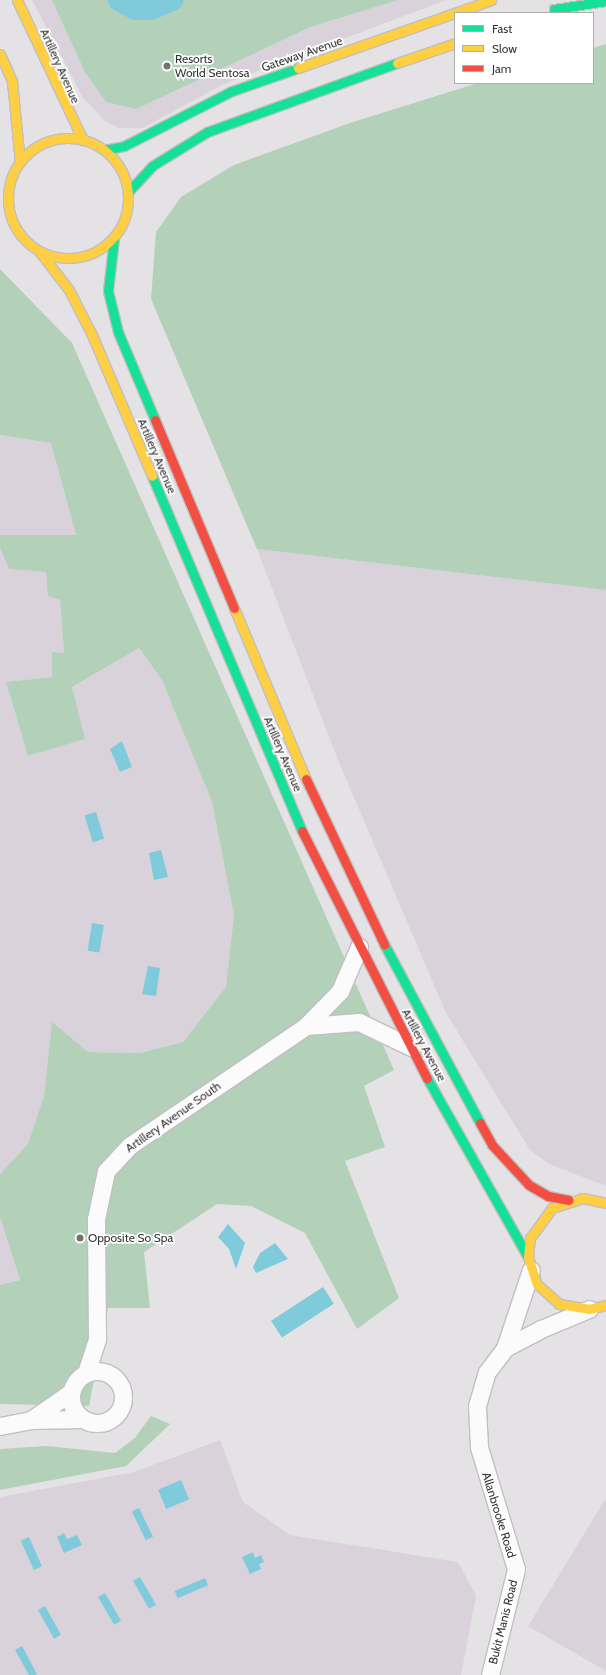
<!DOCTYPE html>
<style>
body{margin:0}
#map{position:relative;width:606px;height:1675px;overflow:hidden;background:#e4e2e5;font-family:Cabin,sans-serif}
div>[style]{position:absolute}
.built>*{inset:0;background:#d9d2da}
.green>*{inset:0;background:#b3d0b9}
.water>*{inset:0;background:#7fcbdc;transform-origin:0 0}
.canal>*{height:21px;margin:-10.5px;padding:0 10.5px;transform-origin:10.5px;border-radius:10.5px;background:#7fcbdc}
.roads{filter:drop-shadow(1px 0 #c1bfc1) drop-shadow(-1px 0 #c1bfc1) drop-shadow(0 1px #c1bfc1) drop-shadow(0 -1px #c1bfc1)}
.street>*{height:17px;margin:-8.5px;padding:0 8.5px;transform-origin:8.5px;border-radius:8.5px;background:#fbfbfb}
.street>.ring{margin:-8.5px;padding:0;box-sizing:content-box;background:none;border:17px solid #fbfbfb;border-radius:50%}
.fast>*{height:9px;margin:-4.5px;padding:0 4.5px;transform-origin:4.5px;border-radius:4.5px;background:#16e098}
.slow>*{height:9px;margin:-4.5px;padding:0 4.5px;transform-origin:4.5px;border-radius:4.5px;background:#ffcf43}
.slow>.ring{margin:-4.5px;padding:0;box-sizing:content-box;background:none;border:9px solid #ffcf43;border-radius:50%}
.jam>*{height:9px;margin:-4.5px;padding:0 4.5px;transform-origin:4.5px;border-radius:4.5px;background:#f24e42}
.dots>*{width:11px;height:11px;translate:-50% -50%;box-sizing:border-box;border:2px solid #fff;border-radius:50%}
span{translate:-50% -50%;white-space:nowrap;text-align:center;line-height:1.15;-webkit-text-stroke:3.5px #fff;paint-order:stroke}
.street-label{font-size:12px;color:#363436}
.poi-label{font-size:12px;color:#363436}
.left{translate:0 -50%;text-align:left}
.legend{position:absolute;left:454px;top:12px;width:140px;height:72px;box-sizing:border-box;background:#fff;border:1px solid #afaeaf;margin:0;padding:5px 7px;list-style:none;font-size:12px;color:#363436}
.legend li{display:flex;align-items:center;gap:8px;height:20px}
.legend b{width:20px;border:1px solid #afaeaf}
</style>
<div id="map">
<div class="built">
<i style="clip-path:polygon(32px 0,446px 0,224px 84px,143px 128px,119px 128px,105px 121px,83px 98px)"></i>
<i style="clip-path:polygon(0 435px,51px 443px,76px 535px,0 535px)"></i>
<i style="clip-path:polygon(0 548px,9px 569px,47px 572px,48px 595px,60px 600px,64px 654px,52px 652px,52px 677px,6px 682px,28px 756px,84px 739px,72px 687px,139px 648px,162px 680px,212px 802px,234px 915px,226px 987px,183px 1042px,140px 1053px,88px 1052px,52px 1023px,44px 1096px,28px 1144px,0 1174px)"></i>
<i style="clip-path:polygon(257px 549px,606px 590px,606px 1186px,549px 1164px,530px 1150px,446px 1013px,338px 760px)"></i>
<i style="clip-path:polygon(0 1217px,20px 1280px,0 1285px)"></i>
<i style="clip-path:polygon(220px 1440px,243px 1502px,290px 1535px,458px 1562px,476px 1596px,461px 1675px,0 1675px,0 1497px,134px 1472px)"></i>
<i style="clip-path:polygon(606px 1498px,606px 1671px,528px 1626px)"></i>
</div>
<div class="green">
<i style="clip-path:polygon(52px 0,398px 0,310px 27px,136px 109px,106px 102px,85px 72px)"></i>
<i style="clip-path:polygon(606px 44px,606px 590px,257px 549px,151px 299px,156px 232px,181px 197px,234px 165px,350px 123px,478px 83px,593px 83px,593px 48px)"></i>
<i style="clip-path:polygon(0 269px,72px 343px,394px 1070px,364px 1086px,385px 1147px,345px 1161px,399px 1298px,357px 1329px,305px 1233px,251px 1206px,217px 1204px,144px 1252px,150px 1308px,108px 1308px,89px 1406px,0 1404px,0 1285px,20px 1280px,0 1217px,0 1174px,28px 1144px,44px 1096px,52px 1022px,88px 1052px,140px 1053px,183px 1042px,226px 987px,234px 915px,212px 802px,162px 680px,139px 648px,72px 687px,85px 739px,28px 756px,6px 682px,52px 677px,52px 652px,64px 653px,60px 600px,48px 596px,46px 572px,9px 569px,0 548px,0 535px,76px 535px,51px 443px,0 435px)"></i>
<i style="clip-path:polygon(151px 1416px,170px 1424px,126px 1466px,0 1490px,0 1449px,47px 1446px,115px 1453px,135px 1438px)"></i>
</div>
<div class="water">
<i style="clip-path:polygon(122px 741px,132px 767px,120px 772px,110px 749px)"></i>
<i style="left:96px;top:812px;width:28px;height:12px;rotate:73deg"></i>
<i style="clip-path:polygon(161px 850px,168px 877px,154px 880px,149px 853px)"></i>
<i style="left:92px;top:923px;width:12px;height:28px;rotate:9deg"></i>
<i style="clip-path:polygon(148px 966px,160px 968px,156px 996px,142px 994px)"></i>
<i style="clip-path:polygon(228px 1224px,245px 1243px,236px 1269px,229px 1249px,218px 1237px)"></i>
<i style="clip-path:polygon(275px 1243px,288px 1259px,256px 1273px,253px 1267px,260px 1253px)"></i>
<i style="left:323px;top:1287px;width:20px;height:62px;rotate:57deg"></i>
<i style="left:181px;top:1480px;width:21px;height:25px;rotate:67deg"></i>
<i style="left:139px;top:1508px;width:32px;height:8px;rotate:64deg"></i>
<i style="clip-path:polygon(64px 1533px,67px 1539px,77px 1535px,82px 1545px,64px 1553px,57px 1537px)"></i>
<i style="left:29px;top:1537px;width:32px;height:9px;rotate:66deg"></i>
<i style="clip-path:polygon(253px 1552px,255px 1558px,261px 1555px,264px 1562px,259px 1564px,261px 1569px,250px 1574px,242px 1557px)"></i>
<i style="left:140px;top:1577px;width:32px;height:8px;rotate:60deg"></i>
<i style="left:205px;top:1578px;width:8px;height:33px;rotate:67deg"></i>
<i style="left:105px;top:1593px;width:32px;height:8px;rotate:60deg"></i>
<i style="left:45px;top:1606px;width:33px;height:8px;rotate:61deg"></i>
<i style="clip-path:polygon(22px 1646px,37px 1674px,35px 1675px,29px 1675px,15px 1650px)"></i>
</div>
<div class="canal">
<i style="left:118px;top:0;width:19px;rotate:28deg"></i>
<i style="left:135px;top:9px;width:15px"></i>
<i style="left:150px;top:9px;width:24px;rotate:-22deg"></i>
</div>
<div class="roads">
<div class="street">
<i style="left:306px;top:1026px;width:53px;rotate:-4.3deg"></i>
<i style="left:359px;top:1022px;width:58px;rotate:25.7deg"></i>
<i style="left:505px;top:1348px;width:41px;rotate:-27.8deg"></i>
<i style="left:541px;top:1329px;width:52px;rotate:-22.6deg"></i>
<i class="ring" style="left:71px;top:1371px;width:35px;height:35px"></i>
<i style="left:86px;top:1373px;width:36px;rotate:-72deg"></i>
<i style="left:97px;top:1339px;width:120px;rotate:-90.5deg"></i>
<i style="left:96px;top:1219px;width:49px;rotate:-78.2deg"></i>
<i style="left:106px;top:1171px;width:34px;rotate:-47deg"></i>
<i style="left:129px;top:1146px;width:214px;rotate:-34.1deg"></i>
<i style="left:306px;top:1026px;width:49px;rotate:-45.8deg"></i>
<i style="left:340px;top:991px;width:48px;rotate:-66.6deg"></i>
<i style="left:31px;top:1420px;width:49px;rotate:-35deg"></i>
<i style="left:0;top:1426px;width:31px;rotate:-11deg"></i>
<i style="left:30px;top:1420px;width:52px;rotate:-1.1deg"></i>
<i style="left:490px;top:1675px;width:109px;rotate:-76.2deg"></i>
<i style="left:516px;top:1569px;width:127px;rotate:-106.9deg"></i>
<i style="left:479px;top:1447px;width:41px;rotate:-92.8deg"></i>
<i style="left:477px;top:1406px;width:35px;rotate:-74deg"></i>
<i style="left:487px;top:1372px;width:30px;rotate:-53deg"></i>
<i style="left:505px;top:1348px;width:82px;rotate:-71.6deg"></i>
</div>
<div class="fast">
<i style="left:554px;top:9px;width:53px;rotate:-8.7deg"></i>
<i style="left:104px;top:150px;width:20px;rotate:-11deg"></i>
<i style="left:124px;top:146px;width:121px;rotate:-27deg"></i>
<i style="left:232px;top:91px;width:70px;rotate:-19.2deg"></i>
<i style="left:128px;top:192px;width:35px;rotate:-47deg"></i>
<i style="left:152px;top:166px;width:65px;rotate:-31.7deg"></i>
<i style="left:207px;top:132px;width:202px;rotate:-20deg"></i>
<i style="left:114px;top:238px;width:53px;rotate:96.5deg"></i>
<i style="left:108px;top:291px;width:42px;rotate:76.3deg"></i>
<i style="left:118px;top:332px;width:95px;rotate:67.2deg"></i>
<i style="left:152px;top:476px;width:385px;rotate:67.1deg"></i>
<i style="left:384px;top:944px;width:203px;rotate:61.8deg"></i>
<i style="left:427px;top:1078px;width:206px;rotate:60.6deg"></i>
</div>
<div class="slow">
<i style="left:17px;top:0;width:155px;rotate:64.8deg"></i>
<i style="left:0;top:54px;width:30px;rotate:66deg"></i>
<i style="left:12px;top:81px;width:81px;rotate:84.4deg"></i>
<i style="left:397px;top:63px;width:61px;rotate:-19deg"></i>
<i style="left:298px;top:68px;width:205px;rotate:-19.4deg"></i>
<i class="ring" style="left:8px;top:138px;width:111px;height:111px"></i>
<i style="left:39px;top:251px;width:49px;rotate:52.4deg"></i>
<i style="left:69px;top:290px;width:51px;rotate:62.9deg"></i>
<i style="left:92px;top:335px;width:153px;rotate:66.9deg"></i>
<i style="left:234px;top:608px;width:186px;rotate:67.2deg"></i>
<i style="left:606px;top:1203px;width:24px;rotate:-168deg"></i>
<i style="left:583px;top:1198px;width:33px;rotate:162deg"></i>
<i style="left:552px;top:1208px;width:37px;rotate:126deg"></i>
<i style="left:530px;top:1238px;width:19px;rotate:96deg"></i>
<i style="left:528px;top:1257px;width:28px;rotate:72deg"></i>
<i style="left:537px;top:1284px;width:30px;rotate:42deg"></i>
<i style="left:559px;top:1304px;width:30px;rotate:9deg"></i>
<i style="left:589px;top:1309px;width:17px;rotate:-13deg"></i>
</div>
<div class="jam">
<i style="left:155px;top:420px;width:204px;rotate:67.2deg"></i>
<i style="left:306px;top:779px;width:183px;rotate:64.7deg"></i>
<i style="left:302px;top:831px;width:277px;rotate:63.2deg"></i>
<i style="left:480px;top:1123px;width:25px;rotate:61deg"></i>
<i style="left:492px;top:1145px;width:54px;rotate:47.2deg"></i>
<i style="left:529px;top:1185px;width:22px;rotate:30deg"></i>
<i style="left:548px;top:1196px;width:21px;rotate:11deg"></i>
</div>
</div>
<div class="dots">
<i style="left:167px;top:66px;background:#737173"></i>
<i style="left:80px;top:1238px;background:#737173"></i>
</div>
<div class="street-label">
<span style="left:302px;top:54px;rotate:-19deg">Gateway Avenue</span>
<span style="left:60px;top:66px;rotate:66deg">Artillery Avenue</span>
<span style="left:157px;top:456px;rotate:67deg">Artillery Avenue</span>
<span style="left:283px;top:754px;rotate:67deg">Artillery Avenue</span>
<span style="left:424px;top:1045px;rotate:62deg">Artillery Avenue</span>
<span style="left:173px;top:1117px;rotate:-35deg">Artillery Avenue South</span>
<span style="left:499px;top:1515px;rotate:73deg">Allanbrooke Road</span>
<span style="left:503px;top:1622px;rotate:-76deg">Bukit Manis Road</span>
</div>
<div class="poi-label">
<span class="left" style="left:175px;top:66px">Resorts<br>World Sentosa</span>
<span class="left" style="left:88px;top:1238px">Opposite So Spa</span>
</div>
<ul class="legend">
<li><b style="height:5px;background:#16e098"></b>Fast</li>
<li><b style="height:5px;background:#ffcf43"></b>Slow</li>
<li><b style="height:5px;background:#f24e42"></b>Jam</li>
</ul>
</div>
